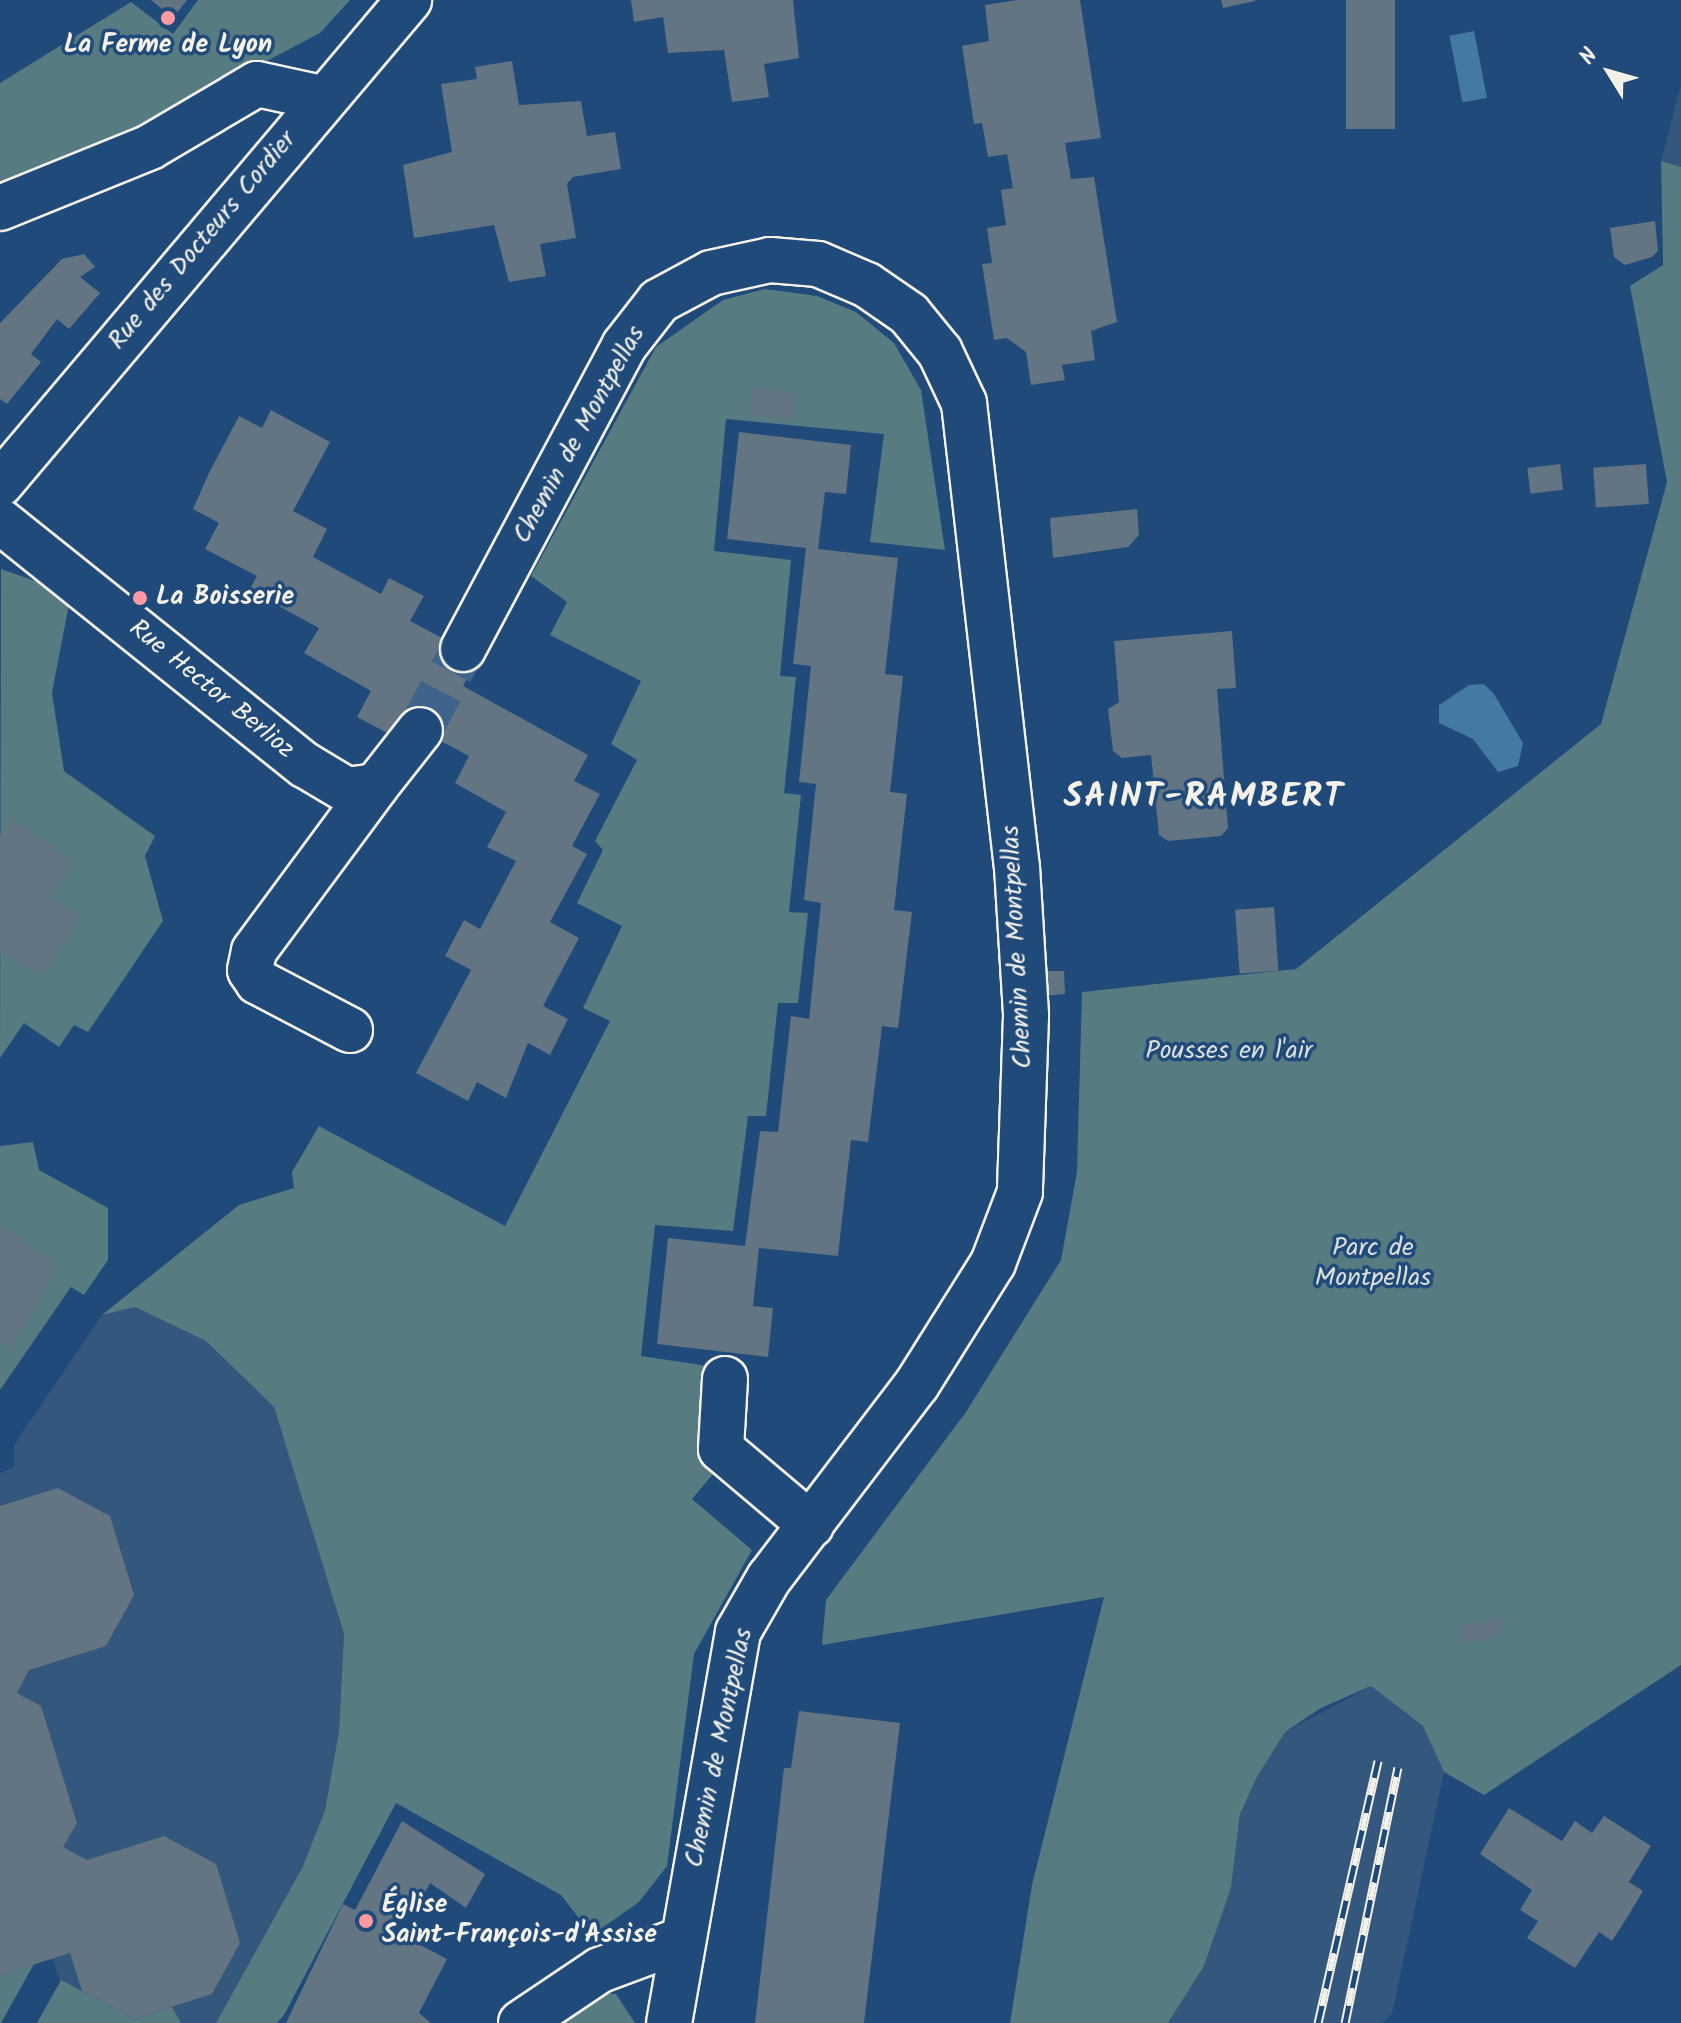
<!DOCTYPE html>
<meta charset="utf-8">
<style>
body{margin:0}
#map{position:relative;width:1681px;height:2023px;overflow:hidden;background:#1f4a7a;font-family:Kalam,sans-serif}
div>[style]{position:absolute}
.built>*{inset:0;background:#33577d}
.green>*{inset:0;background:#567b81}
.water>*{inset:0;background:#447aa2;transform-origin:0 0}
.building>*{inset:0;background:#637483;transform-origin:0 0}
.minor-tunnel>*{height:44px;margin-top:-22px;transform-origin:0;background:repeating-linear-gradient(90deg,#3f638a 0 44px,transparent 0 66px)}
.roads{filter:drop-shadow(2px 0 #f4f1e8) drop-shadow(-2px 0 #f4f1e8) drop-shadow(0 2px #f4f1e8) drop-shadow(0 -2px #f4f1e8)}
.minor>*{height:44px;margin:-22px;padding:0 22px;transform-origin:22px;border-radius:22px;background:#1f4a7a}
.rail>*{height:9px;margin-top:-4.5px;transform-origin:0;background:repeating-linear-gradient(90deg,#1f4a7a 0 18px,#f4f1e8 0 36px);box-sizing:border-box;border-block:2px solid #f4f1e8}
.dots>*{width:22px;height:22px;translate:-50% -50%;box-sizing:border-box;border:4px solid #1f4a7a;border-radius:50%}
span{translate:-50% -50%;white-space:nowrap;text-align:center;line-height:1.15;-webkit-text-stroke:7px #1f4a7a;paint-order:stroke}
.poi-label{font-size:26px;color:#f4f1e8;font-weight:700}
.left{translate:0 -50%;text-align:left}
.street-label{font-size:26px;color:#f4f1e8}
.park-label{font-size:26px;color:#dcdfd9}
.district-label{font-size:34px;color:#f4f1e8;font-weight:700;letter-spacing:2px}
.north{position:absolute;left:1569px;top:32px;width:80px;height:80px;-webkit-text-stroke:6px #1f4a7a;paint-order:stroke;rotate:307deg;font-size:22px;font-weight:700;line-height:32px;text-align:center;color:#f4f1e8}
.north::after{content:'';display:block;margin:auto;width:28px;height:36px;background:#f4f1e8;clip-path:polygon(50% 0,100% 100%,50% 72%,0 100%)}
</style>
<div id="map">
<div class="built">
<i style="clip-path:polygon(1681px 85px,1681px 167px,1661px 161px)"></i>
<i style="clip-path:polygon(135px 1307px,206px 1341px,274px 1407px,344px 1634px,339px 1731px,325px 1810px,303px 1866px,216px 2023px,73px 2023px,53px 1959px,0 1975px,0 1473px,14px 1467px,14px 1445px,102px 1315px)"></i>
<i style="clip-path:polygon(1371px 1686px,1423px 1726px,1444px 1772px,1392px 2014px,1382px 2023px,1168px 2023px,1204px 1966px,1231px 1888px,1240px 1814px,1257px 1777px,1285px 1732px)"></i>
</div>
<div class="green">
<i style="clip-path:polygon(198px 0,350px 0,320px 33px,158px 118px,0 188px,0 83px,131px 2px,173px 34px)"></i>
<i style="clip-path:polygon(1661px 161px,1681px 167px,1681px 1665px,1484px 1795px,1444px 1772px,1423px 1726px,1371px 1686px,1321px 1708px,1285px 1732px,1257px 1777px,1240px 1814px,1231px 1888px,1204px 1966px,1168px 2023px,1010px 2023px,1032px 1885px,1104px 1597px,822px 1645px,826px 1600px,966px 1412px,1061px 1260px,1077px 1172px,1082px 992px,1296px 969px,1601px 724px,1667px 482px,1630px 286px,1663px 265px)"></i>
<i style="clip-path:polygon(765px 289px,817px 296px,856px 312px,894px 343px,921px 390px,945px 550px,870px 542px,884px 434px,726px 419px,714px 551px,791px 560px,780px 676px,796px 677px,784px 793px,801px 795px,789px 912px,808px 913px,798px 1003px,778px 1003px,766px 1116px,748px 1116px,733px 1231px,655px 1225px,641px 1356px,708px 1366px,703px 1450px,714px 1473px,692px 1499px,752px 1550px,694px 1654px,667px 1866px,639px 1902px,592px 1935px,561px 1895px,396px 1803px,284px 2015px,277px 2023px,216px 2023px,303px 1866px,325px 1810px,339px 1731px,344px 1634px,274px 1407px,206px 1341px,135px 1307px,102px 1315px,239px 1205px,294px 1188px,292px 1172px,319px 1126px,505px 1226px,610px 1021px,583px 1008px,622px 926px,577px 903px,603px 850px,595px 841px,637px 760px,611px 744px,641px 681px,550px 635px,567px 602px,531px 576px,656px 347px,723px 300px)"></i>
<i style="clip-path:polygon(1px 569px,41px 583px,69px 604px,52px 693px,64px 771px,155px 836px,145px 856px,163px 921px,88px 1032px,74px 1025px,59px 1047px,24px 1023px,0 1058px)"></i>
<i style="clip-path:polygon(33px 1142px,39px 1170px,108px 1208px,108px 1260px,84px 1295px,71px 1287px,0 1390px,0 1146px)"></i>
<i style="clip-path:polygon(34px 1964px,1px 2023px,0 2023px,0 1975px)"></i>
<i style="clip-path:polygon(61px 1980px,134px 2019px,172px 2007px,181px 2023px,37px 2023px)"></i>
<i style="clip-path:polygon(588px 1991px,616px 1994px,635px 2023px,554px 2023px)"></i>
</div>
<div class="water">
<i style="left:1474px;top:31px;width:68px;height:25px;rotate:79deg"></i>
<i style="clip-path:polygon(1469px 685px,1484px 684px,1494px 694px,1523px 743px,1518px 766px,1498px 772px,1473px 739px,1439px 723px,1439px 705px)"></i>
</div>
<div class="building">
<i style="clip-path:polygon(151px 0,187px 0,173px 18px)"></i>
<i style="clip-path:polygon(631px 0,793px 0,799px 58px,764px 64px,769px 97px,732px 102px,724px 50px,668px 53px,663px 17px,634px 22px)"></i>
<i style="clip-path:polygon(1017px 0,1080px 0,1101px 138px,1065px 143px,1071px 179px,1094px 177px,1117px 322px,1091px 331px,1095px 360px,1062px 365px,1065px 380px,1031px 385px,1026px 352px,1007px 338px,994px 340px,982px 264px,992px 263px,987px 228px,1006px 225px,1001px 190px,1013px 188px,1007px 154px,988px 157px,982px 123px,974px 124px,962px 46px,989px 41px,985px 5px)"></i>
<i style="clip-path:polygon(1221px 0,1255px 0,1255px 1px,1223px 8px)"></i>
<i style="left:1346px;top:0;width:49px;height:129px"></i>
<i style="clip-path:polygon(512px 61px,519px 105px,581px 101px,587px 136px,615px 132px,621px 169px,573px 177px,567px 184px,576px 238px,540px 244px,546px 276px,509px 282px,494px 225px,414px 238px,403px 165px,452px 152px,441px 84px,477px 79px,475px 67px)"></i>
<i style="clip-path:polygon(1655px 221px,1658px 251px,1652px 257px,1625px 265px,1614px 257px,1610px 228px)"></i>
<i style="clip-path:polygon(84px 254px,95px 267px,80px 277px,100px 293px,69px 329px,57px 319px,31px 354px,41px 362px,7px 404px,0 399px,0 323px,62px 259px)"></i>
<i style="left:753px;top:387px;width:43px;height:28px;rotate:7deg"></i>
<i style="clip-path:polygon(271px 410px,330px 442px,293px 511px,327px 529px,313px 557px,381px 594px,389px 578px,424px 596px,410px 621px,478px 657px,463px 686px,588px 755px,574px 781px,600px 794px,572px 846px,587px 854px,550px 922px,579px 938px,543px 1006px,568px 1019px,550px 1055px,528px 1043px,506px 1098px,477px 1082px,468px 1101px,416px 1073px,471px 970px,445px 956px,464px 920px,480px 929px,516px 861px,487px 847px,506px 812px,455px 783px,469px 756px,401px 720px,393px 736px,357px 717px,371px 691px,304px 653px,319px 628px,249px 590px,257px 576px,205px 549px,219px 523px,193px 509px,209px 473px,239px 416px,262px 428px)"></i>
<i style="clip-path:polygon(739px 432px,851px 445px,846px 494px,825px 492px,818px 549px,898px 558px,885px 674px,903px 676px,890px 792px,907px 794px,894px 910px,912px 912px,898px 1028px,882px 1026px,868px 1142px,851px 1140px,838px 1256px,759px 1248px,753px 1306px,773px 1308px,768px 1357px,657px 1344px,668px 1238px,745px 1246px,760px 1131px,778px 1132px,791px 1016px,809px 1019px,821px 903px,804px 900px,816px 784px,799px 782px,811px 666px,793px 664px,806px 548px,727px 539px)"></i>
<i style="left:1560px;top:464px;width:26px;height:33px;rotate:83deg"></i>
<i style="left:1646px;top:464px;width:40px;height:53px;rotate:86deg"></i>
<i style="clip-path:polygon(1137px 509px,1139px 535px,1128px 547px,1053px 558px,1050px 518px)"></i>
<i style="clip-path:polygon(1232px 631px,1236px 688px,1217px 689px,1228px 828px,1221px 836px,1168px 841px,1159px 835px,1151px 755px,1122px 758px,1113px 751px,1108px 709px,1119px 702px,1114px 641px)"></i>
<i style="clip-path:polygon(13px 820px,74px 862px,50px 896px,80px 917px,42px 974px,0 953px,0 835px)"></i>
<i style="left:1274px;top:907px;width:64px;height:39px;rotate:86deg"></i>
<i style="clip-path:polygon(1043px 971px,1064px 971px,1065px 994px,1042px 996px)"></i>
<i style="clip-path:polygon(0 1225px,52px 1261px,54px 1272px,11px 1348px,0 1340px)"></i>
<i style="clip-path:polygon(58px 1488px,110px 1516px,134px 1595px,106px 1646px,29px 1670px,17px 1693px,41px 1706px,77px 1823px,63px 1847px,87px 1860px,164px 1836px,216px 1864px,240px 1943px,212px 1994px,134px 2019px,82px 1991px,70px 1953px,0 1975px,0 1506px)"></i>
<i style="clip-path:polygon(1500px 1617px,1503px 1634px,1463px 1644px,1461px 1625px)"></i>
<i style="clip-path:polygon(799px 1711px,900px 1723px,864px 2023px,755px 2023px,784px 1768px,791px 1768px)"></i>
<i style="clip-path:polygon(1509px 1808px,1562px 1841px,1575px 1821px,1592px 1833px,1604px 1816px,1651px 1846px,1629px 1882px,1643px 1891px,1628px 1916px,1612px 1941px,1599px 1932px,1575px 1968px,1527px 1938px,1538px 1921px,1520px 1910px,1532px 1890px,1480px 1854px)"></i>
<i style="clip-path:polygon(402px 1821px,485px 1874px,466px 1908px,430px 1883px,416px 1910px,406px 1905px,393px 1931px,447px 1959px,419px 2013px,431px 2023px,286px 2023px,343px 1904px,355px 1910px)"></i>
</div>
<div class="minor-tunnel">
<i style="left:420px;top:730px;width:92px;rotate:-62deg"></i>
</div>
<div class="roads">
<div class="minor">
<i style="left:0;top:208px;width:162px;rotate:-22.1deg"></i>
<i style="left:150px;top:147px;width:124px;rotate:-30.5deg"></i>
<i style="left:257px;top:84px;width:66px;rotate:12.2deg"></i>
<i style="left:0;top:484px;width:634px;rotate:-49.8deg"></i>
<i style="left:0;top:521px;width:391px;rotate:38.7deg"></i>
<i style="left:305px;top:765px;width:49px;rotate:30.8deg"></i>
<i style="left:347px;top:790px;width:29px;rotate:-8deg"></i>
<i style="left:376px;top:786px;width:71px;rotate:-51.8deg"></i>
<i style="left:463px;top:649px;width:343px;rotate:-62deg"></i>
<i style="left:624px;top:346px;width:57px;rotate:-52.1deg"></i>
<i style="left:659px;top:301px;width:59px;rotate:-28.3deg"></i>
<i style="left:711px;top:273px;width:60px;rotate:-12.4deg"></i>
<i style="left:770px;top:260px;width:48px;rotate:4.8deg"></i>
<i style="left:818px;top:264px;width:53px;rotate:23.2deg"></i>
<i style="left:867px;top:285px;width:51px;rotate:34.6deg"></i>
<i style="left:909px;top:314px;width:49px;rotate:50.8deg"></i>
<i style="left:940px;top:352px;width:56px;rotate:64.8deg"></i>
<i style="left:964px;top:403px;width:467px;rotate:83.5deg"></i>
<i style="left:1017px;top:867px;width:149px;rotate:86.5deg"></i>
<i style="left:1026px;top:1016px;width:176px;rotate:92deg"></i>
<i style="left:1020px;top:1192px;width:76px;rotate:110.8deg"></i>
<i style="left:993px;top:1263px;width:143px;rotate:122.1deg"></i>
<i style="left:917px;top:1384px;width:244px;rotate:127.3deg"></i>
<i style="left:769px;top:1578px;width:62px;rotate:119.9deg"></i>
<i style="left:738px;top:1632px;width:397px;rotate:100deg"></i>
<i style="left:350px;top:1030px;width:104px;rotate:-152.4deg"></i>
<i style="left:258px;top:982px;width:14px;rotate:-124deg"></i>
<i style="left:250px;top:970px;width:19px;rotate:-78deg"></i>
<i style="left:254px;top:951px;width:205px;rotate:-53.5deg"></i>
<i style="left:725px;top:1379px;width:70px;rotate:93.3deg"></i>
<i style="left:721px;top:1449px;width:118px;rotate:40.2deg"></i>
<i style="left:521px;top:2023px;width:95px;rotate:-33.9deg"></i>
<i style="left:600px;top:1970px;width:86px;rotate:-20.3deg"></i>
</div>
</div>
<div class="rail">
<i style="left:1318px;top:2023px;width:269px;rotate:-77.1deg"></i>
<i style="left:1345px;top:2023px;width:261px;rotate:-78.3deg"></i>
</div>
<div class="dots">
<i style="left:168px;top:18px;background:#ff9aa2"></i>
<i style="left:140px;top:598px;background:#ff9aa2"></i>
<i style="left:366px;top:1921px;background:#ff9aa2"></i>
</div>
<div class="poi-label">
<span style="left:168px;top:46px">La Ferme de Lyon</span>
<span class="left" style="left:156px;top:598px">La Boisserie</span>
<span class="left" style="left:382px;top:1921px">Église<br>Saint-François-d'Assise</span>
</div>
<div class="street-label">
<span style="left:203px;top:241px;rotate:-50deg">Rue des Docteurs Cordier</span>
<span style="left:580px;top:435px;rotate:-61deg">Chemin de Montpellas</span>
<span style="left:211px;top:690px;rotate:39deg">Rue Hector Berlioz</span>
<span style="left:1018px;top:947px;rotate:-93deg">Chemin de Montpellas</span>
<span style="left:720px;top:1748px;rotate:-78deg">Chemin de Montpellas</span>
</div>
<div class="park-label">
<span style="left:1229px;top:1052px">Pousses en l'air</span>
<span style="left:1373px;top:1264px">Parc de<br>Montpellas</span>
</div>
<div class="district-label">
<span style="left:1204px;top:798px">SAINT-RAMBERT</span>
</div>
<div class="north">N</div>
</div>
